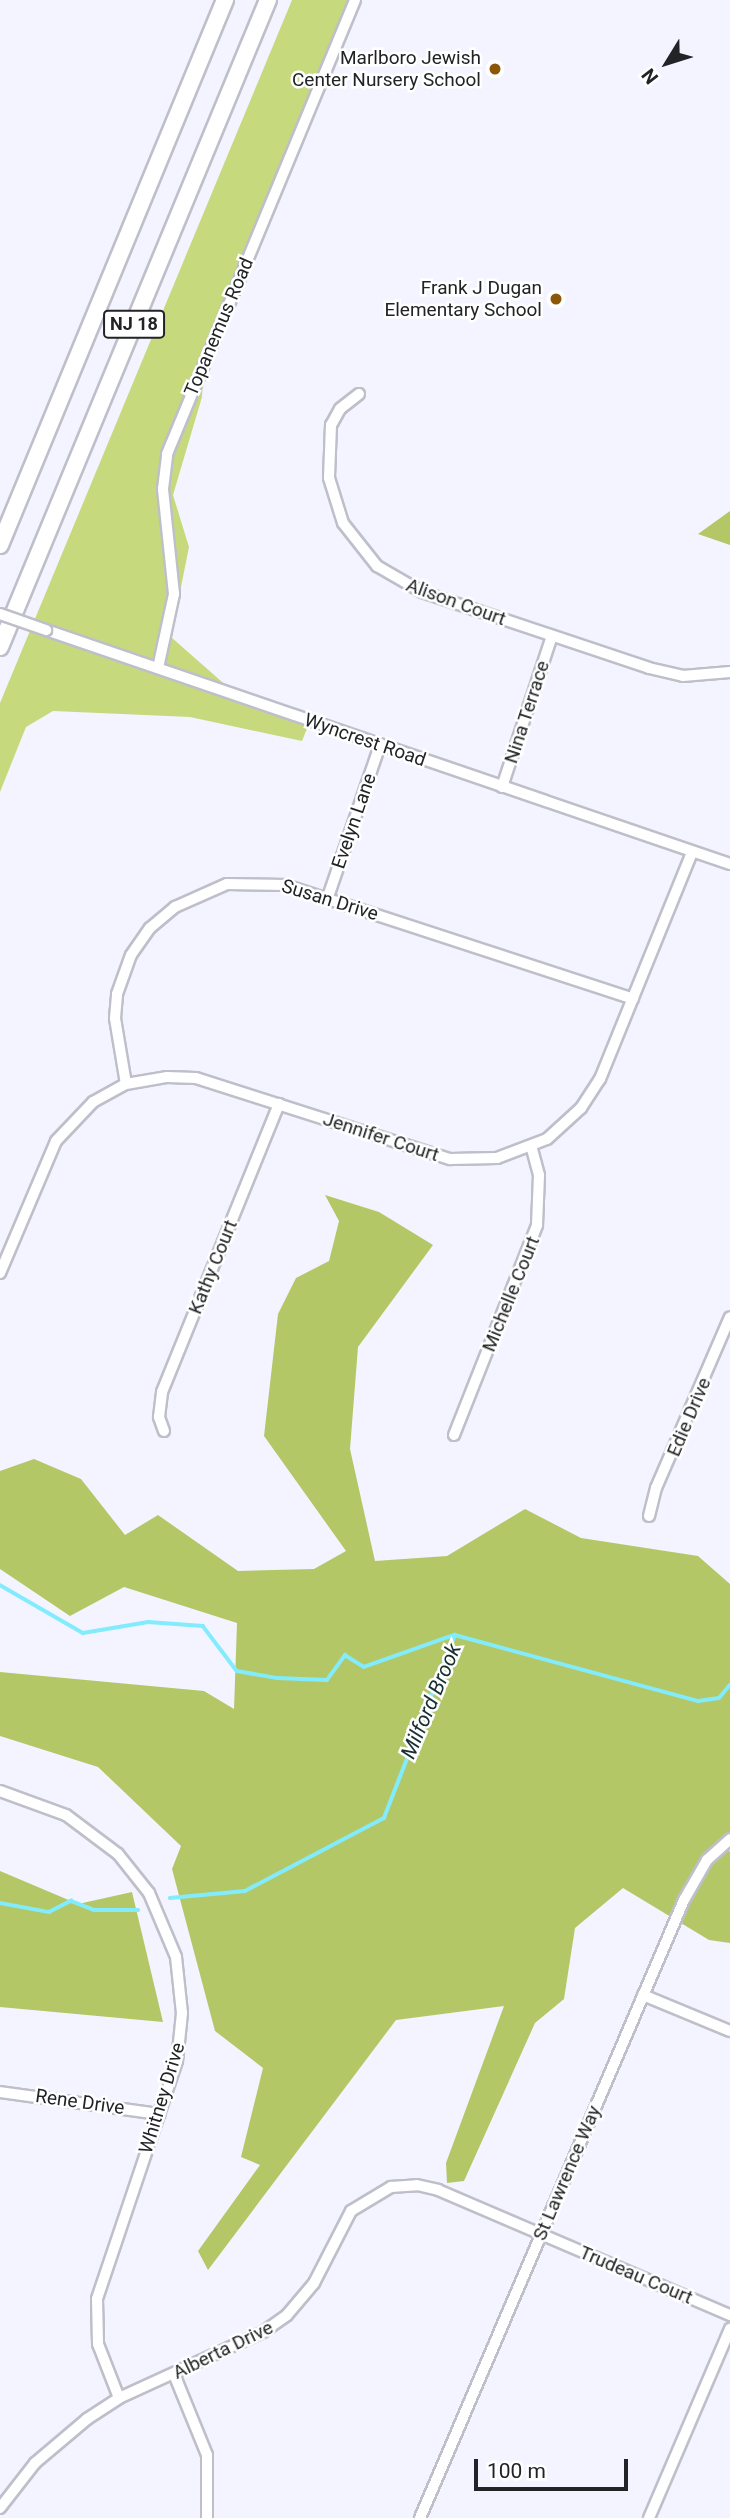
<!DOCTYPE html>
<style>
body{margin:0}
#map{position:relative;width:730px;height:2518px;overflow:hidden;background:#f3f4ff;font-family:Roboto,sans-serif}
div>[style]{position:absolute}
.green>*{inset:0;background:#c6da7d}
.forest>*{inset:0;background:#b3c766}
.stream>*{height:3.5px;margin:-1.75px;padding:0 1.75px;transform-origin:1.75px;border-radius:1.75px;background:#83ecfc}
.roads{filter:drop-shadow(2px 0 #bebfc9) drop-shadow(-2px 0 #bebfc9) drop-shadow(0 2px #bebfc9) drop-shadow(0 -2px #bebfc9)}
.minor>*{height:10px;margin:-5px;padding:0 5px;transform-origin:5px;border-radius:5px;background:#fff}
.highway>*{height:16px;margin:-8px;padding:0 8px;transform-origin:8px;border-radius:8px;background:#fff}
.bridges{filter:drop-shadow(2px 0 #bebfc9) drop-shadow(-2px 0 #bebfc9) drop-shadow(0 2px #bebfc9) drop-shadow(0 -2px #bebfc9)}
.minor-bridge>*{height:10px;margin:-5px;padding:0 5px;transform-origin:5px;border-radius:5px;background:#fff}
.dots>*{width:19px;height:19px;translate:-50% -50%;box-sizing:border-box;border:4px solid #fff;border-radius:50%}
span{translate:-50% -50%;white-space:nowrap;text-align:center;line-height:1.15;-webkit-text-stroke:5px #fff;paint-order:stroke}
.shield-label span{padding:2px 5px;background:#fff;border:2px solid;border-radius:5px;-webkit-text-stroke-width:0}
.shield-label{font-size:18px;color:#222326;font-weight:700}
.poi-label{font-size:19px;color:#222326}
.right{translate:-100% -50%;text-align:right}
.street-label{font-size:19px;color:#222326}
.water-label{font-size:21px;color:#172f33;font-style:italic}
.north{position:absolute;left:632px;top:28px;width:70px;height:70px;-webkit-text-stroke:5px #fff;paint-order:stroke;rotate:232deg;font-size:19px;font-weight:700;line-height:28px;text-align:center;color:#222326}
.north::after{content:'';display:block;margin:auto;width:24px;height:32px;background:#222326;clip-path:polygon(50% 0,100% 100%,50% 72%,0 100%)}
.scale{position:absolute;left:474px;top:2459px;width:154px;height:32px;box-sizing:border-box;border:4px solid #222326;border-top:0;padding-left:9px;font-size:21px;line-height:24px;white-space:nowrap;color:#222326;-webkit-text-stroke:5px #fff;paint-order:stroke}
</style>
<div id="map">
<div class="green">
<i style="clip-path:polygon(292px 0,348px 0,205px 346px,202px 397px,173px 495px,189px 547px,171px 637px,238px 696px,310px 721px,302px 741px,190px 717px,53px 711px,26px 727px,0 792px,0 703px)"></i>
</div>
<div class="forest">
<i style="clip-path:polygon(730px 511px,730px 545px,698px 534px)"></i>
<i style="clip-path:polygon(325px 1195px,379px 1212px,433px 1245px,358px 1347px,350px 1449px,375px 1561px,447px 1556px,525px 1509px,581px 1538px,698px 1556px,730px 1584px,730px 1837px,721px 1842px,730px 1852px,730px 1943px,709px 1940px,623px 1888px,575px 1928px,564px 1999px,535px 2023px,464px 2181px,447px 2183px,446px 2163px,504px 2006px,396px 2020px,208px 2270px,198px 2251px,260px 2165px,241px 2157px,263px 2068px,215px 2031px,172px 1869px,181px 1846px,98px 1767px,0 1736px,0 1672px,204px 1691px,234px 1709px,237px 1623px,124px 1587px,70px 1616px,0 1569px,0 1471px,34px 1459px,81px 1479px,125px 1535px,158px 1515px,238px 1571px,314px 1569px,346px 1551px,264px 1436px,278px 1314px,296px 1278px,329px 1261px,339px 1221px)"></i>
<i style="clip-path:polygon(0 1871px,78px 1904px,132px 1892px,163px 2022px,0 2007px)"></i>
</div>
<div class="stream">
<i style="left:0;top:1585px;width:96px;rotate:30deg"></i>
<i style="left:83px;top:1633px;width:66px;rotate:-9.6deg"></i>
<i style="left:148px;top:1622px;width:55px;rotate:4.2deg"></i>
<i style="left:203px;top:1626px;width:56px;rotate:52.9deg"></i>
<i style="left:237px;top:1671px;width:41px;rotate:9.9deg"></i>
<i style="left:277px;top:1678px;width:50px;rotate:2.3deg"></i>
<i style="left:327px;top:1680px;width:31px;rotate:-54deg"></i>
<i style="left:345px;top:1655px;width:22px;rotate:32deg"></i>
<i style="left:364px;top:1667px;width:96px;rotate:-19.6deg"></i>
<i style="left:170px;top:1898px;width:75px;rotate:-5.3deg"></i>
<i style="left:245px;top:1891px;width:157px;rotate:-27.7deg"></i>
<i style="left:384px;top:1818px;width:196px;rotate:-68.8deg"></i>
<i style="left:455px;top:1635px;width:252px;rotate:15.2deg"></i>
<i style="left:698px;top:1701px;width:21px;rotate:-8deg"></i>
<i style="left:719px;top:1698px;width:17px;rotate:-50deg"></i>
<i style="left:0;top:1903px;width:50px;rotate:10.4deg"></i>
<i style="left:49px;top:1912px;width:25px;rotate:-27deg"></i>
<i style="left:71px;top:1901px;width:25px;rotate:21deg"></i>
<i style="left:94px;top:1910px;width:44px"></i>
</div>
<div class="roads">
<div class="minor">
<i style="left:359px;top:394px;width:24px;rotate:142deg"></i>
<i style="left:340px;top:409px;width:18px;rotate:119deg"></i>
<i style="left:331px;top:425px;width:53px;rotate:92.2deg"></i>
<i style="left:329px;top:478px;width:47px;rotate:72.7deg"></i>
<i style="left:343px;top:523px;width:55px;rotate:51.7deg"></i>
<i style="left:377px;top:566px;width:52px;rotate:30deg"></i>
<i style="left:422px;top:592px;width:239px;rotate:18.5deg"></i>
<i style="left:649px;top:668px;width:35px;rotate:13deg"></i>
<i style="left:683px;top:676px;width:47px;rotate:-4.9deg"></i>
<i style="left:46px;top:630px;width:723px;rotate:18.89deg"></i>
<i style="left:158px;top:668px;width:76px;rotate:-77.8deg"></i>
<i style="left:174px;top:594px;width:106px;rotate:-96deg"></i>
<i style="left:163px;top:489px;width:35px;rotate:-83deg"></i>
<i style="left:167px;top:454px;width:491px;rotate:-67.5deg"></i>
<i style="left:502px;top:787px;width:159px;rotate:-71.7deg"></i>
<i style="left:328px;top:897px;width:161px;rotate:-71.1deg"></i>
<i style="left:126px;top:1084px;width:67px;rotate:-99.5deg"></i>
<i style="left:115px;top:1018px;width:24px;rotate:-85deg"></i>
<i style="left:117px;top:994px;width:41px;rotate:-70.3deg"></i>
<i style="left:131px;top:955px;width:33px;rotate:-55deg"></i>
<i style="left:150px;top:928px;width:33px;rotate:-40deg"></i>
<i style="left:175px;top:907px;width:57px;rotate:-23.9deg"></i>
<i style="left:227px;top:884px;width:58px;rotate:1deg"></i>
<i style="left:285px;top:885px;width:366px;rotate:18.1deg"></i>
<i style="left:0;top:1273px;width:143px;rotate:-67deg"></i>
<i style="left:56px;top:1141px;width:54px;rotate:-46.5deg"></i>
<i style="left:93px;top:1102px;width:38px;rotate:-29deg"></i>
<i style="left:126px;top:1084px;width:42px;rotate:-9.7deg"></i>
<i style="left:167px;top:1077px;width:29px;rotate:2deg"></i>
<i style="left:196px;top:1078px;width:267px;rotate:17.7deg"></i>
<i style="left:450px;top:1159px;width:47px;rotate:-1.2deg"></i>
<i style="left:497px;top:1158px;width:53px;rotate:-20.8deg"></i>
<i style="left:547px;top:1139px;width:46px;rotate:-42.4deg"></i>
<i style="left:581px;top:1108px;width:35px;rotate:-57deg"></i>
<i style="left:600px;top:1079px;width:245px;rotate:-67.9deg"></i>
<i style="left:164px;top:1431px;width:15px;rotate:-110deg"></i>
<i style="left:159px;top:1417px;width:25px;rotate:-83deg"></i>
<i style="left:162px;top:1392px;width:311px;rotate:-67.9deg"></i>
<i style="left:454px;top:1435px;width:226px;rotate:-68.4deg"></i>
<i style="left:537px;top:1225px;width:50px;rotate:-87.7deg"></i>
<i style="left:539px;top:1175px;width:28px;rotate:-105deg"></i>
<i style="left:649px;top:1516px;width:29px;rotate:-76deg"></i>
<i style="left:656px;top:1488px;width:186px;rotate:-66.6deg"></i>
<i style="left:0;top:1791px;width:70px;rotate:20deg"></i>
<i style="left:66px;top:1815px;width:65px;rotate:36.9deg"></i>
<i style="left:118px;top:1854px;width:50px;rotate:51.5deg"></i>
<i style="left:149px;top:1893px;width:69px;rotate:67.1deg"></i>
<i style="left:176px;top:1957px;width:56px;rotate:83.9deg"></i>
<i style="left:182px;top:2013px;width:48px;rotate:95.9deg"></i>
<i style="left:177px;top:2061px;width:251px;rotate:108.6deg"></i>
<i style="left:97px;top:2299px;width:45px;rotate:88.7deg"></i>
<i style="left:98px;top:2344px;width:58px;rotate:68.7deg"></i>
<i style="left:643px;top:1995px;width:94px;rotate:22.5deg"></i>
<i style="left:0;top:2092px;width:161px;rotate:7.9deg"></i>
<i style="left:174px;top:2374px;width:87px;rotate:67.8deg"></i>
<i style="left:207px;top:2455px;width:63px;rotate:90deg"></i>
<i style="left:0;top:2508px;width:57px;rotate:-52.1deg"></i>
<i style="left:35px;top:2463px;width:68px;rotate:-40.2deg"></i>
<i style="left:87px;top:2419px;width:38px;rotate:-33deg"></i>
<i style="left:119px;top:2398px;width:158px;rotate:-24.6deg"></i>
<i style="left:263px;top:2332px;width:29px;rotate:-35deg"></i>
<i style="left:287px;top:2315px;width:42px;rotate:-49.8deg"></i>
<i style="left:314px;top:2283px;width:81px;rotate:-62.8deg"></i>
<i style="left:351px;top:2211px;width:47px;rotate:-31deg"></i>
<i style="left:391px;top:2187px;width:26px;rotate:-4deg"></i>
<i style="left:417px;top:2185px;width:22px;rotate:13deg"></i>
<i style="left:438px;top:2190px;width:318px;rotate:23.2deg"></i>
<i style="left:420px;top:2518px;width:672px;rotate:-66.87deg"></i>
<i style="left:684px;top:1900px;width:46px;rotate:-60.1deg"></i>
<i style="left:707px;top:1860px;width:31px;rotate:-42deg"></i>
<i style="left:649px;top:2518px;width:206px;rotate:-66.8deg"></i>
</div>
<div class="highway">
<i style="left:0;top:545px;width:590px;rotate:-67.57deg"></i>
<i style="left:0;top:647px;width:700px;rotate:-67.5deg"></i>
</div>
</div>
<div class="bridges">
<div class="minor-bridge">
<i style="left:0;top:614px;width:49px;rotate:19.2deg"></i>
</div>
</div>
<div class="dots">
<i style="left:495px;top:69px;background:#8d570a"></i>
<i style="left:556px;top:299px;background:#8d570a"></i>
</div>
<div class="shield-label">
<span style="left:134px;top:324px">NJ 18</span>
</div>
<div class="poi-label">
<span class="right" style="left:481px;top:69px">Marlboro Jewish<br>Center Nursery School</span>
<span class="right" style="left:542px;top:299px">Frank J Dugan<br>Elementary School</span>
</div>
<div class="street-label">
<span style="left:219px;top:327px;rotate:-67deg">Topanemus Road</span>
<span style="left:456px;top:602px;rotate:20deg">Alison Court</span>
<span style="left:527px;top:712px;rotate:-72deg">Nina Terrace</span>
<span style="left:365px;top:740px;rotate:19deg">Wyncrest Road</span>
<span style="left:354px;top:821px;rotate:-71deg">Evelyn Lane</span>
<span style="left:330px;top:900px;rotate:17deg">Susan Drive</span>
<span style="left:381px;top:1137px;rotate:18deg">Jennifer Court</span>
<span style="left:213px;top:1267px;rotate:-68deg">Kathy Court</span>
<span style="left:511px;top:1294px;rotate:-68deg">Michelle Court</span>
<span style="left:689px;top:1417px;rotate:-67deg">Edie Drive</span>
<span style="left:162px;top:2098px;rotate:-73deg">Whitney Drive</span>
<span style="left:80px;top:2102px;rotate:8deg">Rene Drive</span>
<span style="left:567px;top:2173px;rotate:-67deg">St Lawrence Way</span>
<span style="left:636px;top:2275px;rotate:23deg">Trudeau Court</span>
<span style="left:223px;top:2350px;rotate:-26deg">Alberta Drive</span>
</div>
<div class="water-label">
<span style="left:431px;top:1701px;rotate:-67deg">Milford Brook</span>
</div>
<div class="north">N</div>
<div class="scale">100 m</div>
</div>
